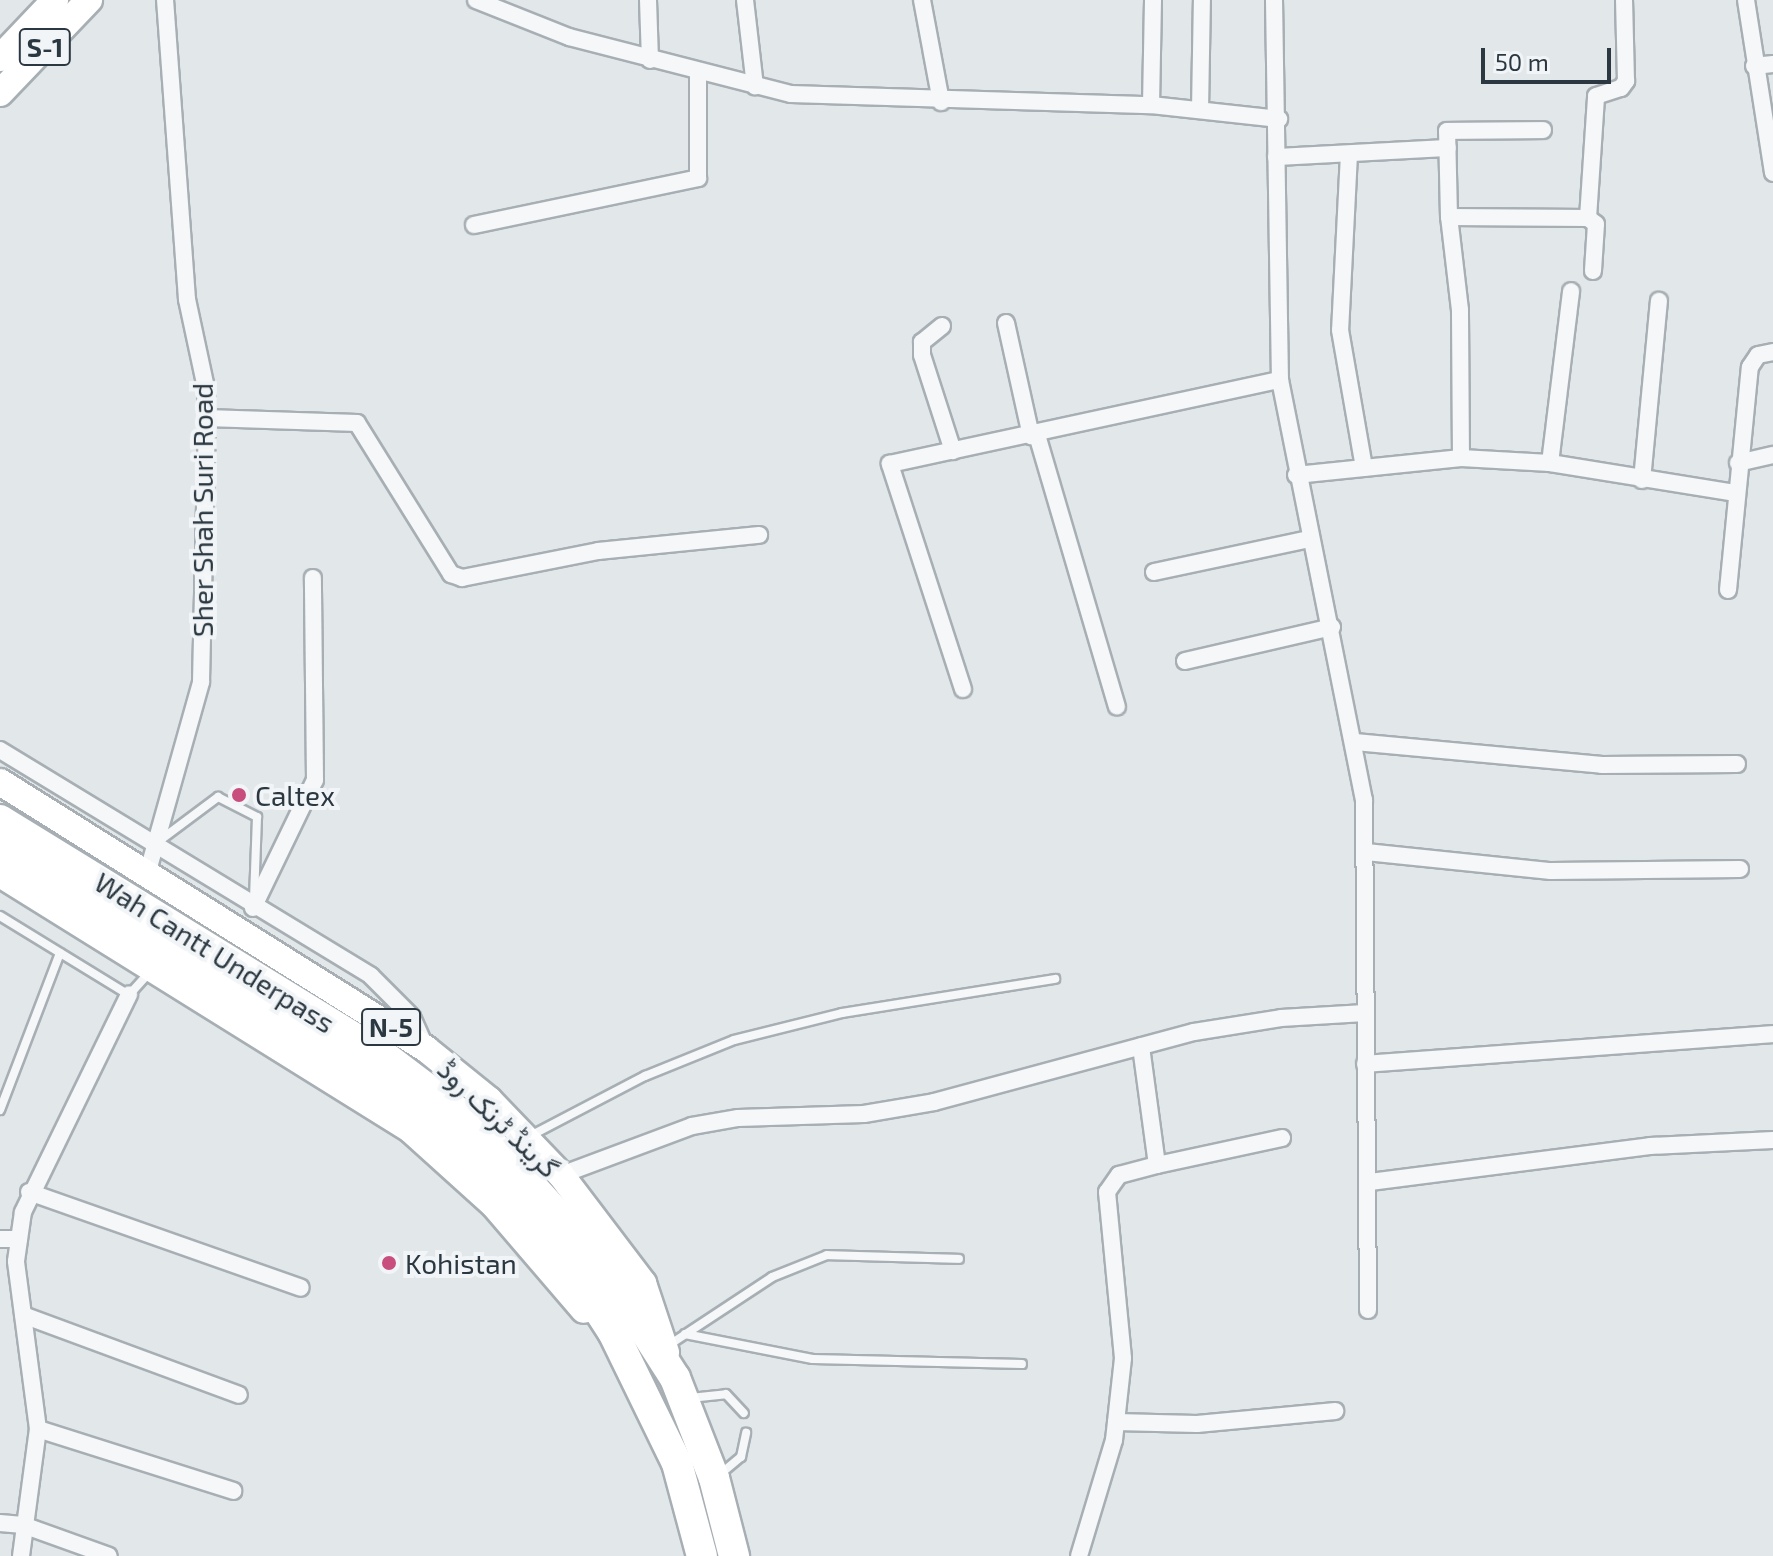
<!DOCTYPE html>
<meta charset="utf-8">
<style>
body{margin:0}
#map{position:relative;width:1773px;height:1556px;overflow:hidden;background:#e2e7ea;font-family:"Exo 2",Vazirmatn,sans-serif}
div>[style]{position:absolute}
.roads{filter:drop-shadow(2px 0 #a7afb4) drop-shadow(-2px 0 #a7afb4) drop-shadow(0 2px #a7afb4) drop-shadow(0 -2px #a7afb4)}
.lane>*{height:8px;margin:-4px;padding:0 4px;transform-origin:4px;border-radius:4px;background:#f5f7f8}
.street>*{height:16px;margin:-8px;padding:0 8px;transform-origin:8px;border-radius:8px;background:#f5f7f8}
.primary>*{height:26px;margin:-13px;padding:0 13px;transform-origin:13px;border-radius:13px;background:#fff}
.highway>*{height:30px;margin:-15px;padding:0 15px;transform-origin:15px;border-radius:15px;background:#fff}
.dots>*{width:22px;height:22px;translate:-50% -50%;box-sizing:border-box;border:4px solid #f2f5f7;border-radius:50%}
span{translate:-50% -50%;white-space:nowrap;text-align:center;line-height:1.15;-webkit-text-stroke:8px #f2f5f7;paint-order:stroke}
.shield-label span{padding:2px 6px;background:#f2f5f7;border:2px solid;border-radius:6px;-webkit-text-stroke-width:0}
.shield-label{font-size:26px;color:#2b3841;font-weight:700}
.street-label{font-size:28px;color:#2b3841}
.poi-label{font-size:28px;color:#2b3841}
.left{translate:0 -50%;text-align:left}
.scale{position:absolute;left:1481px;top:48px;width:130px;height:36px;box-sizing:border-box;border:4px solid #2b3841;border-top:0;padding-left:10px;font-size:24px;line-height:28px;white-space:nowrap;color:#2b3841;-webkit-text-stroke:6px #f2f5f7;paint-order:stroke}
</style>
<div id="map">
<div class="roads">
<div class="lane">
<i style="left:159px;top:841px;width:74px;rotate:-36.7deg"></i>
<i style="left:218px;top:797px;width:44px;rotate:27.1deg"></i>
<i style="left:257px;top:817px;width:82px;rotate:92.1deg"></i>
<i style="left:0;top:916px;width:151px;rotate:31.5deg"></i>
<i style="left:129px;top:995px;width:31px;rotate:-48deg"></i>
<i style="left:0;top:1110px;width:168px;rotate:-69.1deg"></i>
<i style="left:530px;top:1136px;width:130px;rotate:-27.6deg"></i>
<i style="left:645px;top:1076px;width:96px;rotate:-22deg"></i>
<i style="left:734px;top:1040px;width:111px;rotate:-14deg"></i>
<i style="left:842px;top:1013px;width:216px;rotate:-9.1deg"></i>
<i style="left:685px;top:1334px;width:130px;rotate:11.1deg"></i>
<i style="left:813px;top:1359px;width:209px;rotate:1.4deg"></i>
<i style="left:669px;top:1345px;width:123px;rotate:-33.4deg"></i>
<i style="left:772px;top:1277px;width:59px;rotate:-21.8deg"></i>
<i style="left:827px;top:1255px;width:132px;rotate:1.7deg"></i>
<i style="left:690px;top:1398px;width:36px;rotate:-6deg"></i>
<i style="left:726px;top:1394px;width:26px;rotate:47deg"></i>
<i style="left:718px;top:1476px;width:30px;rotate:-40deg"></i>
<i style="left:741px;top:1457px;width:25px;rotate:-78deg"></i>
</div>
<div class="street">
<i style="left:476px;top:0;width:100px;rotate:21.7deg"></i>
<i style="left:569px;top:37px;width:229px;rotate:14.4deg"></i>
<i style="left:791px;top:94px;width:360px;rotate:1.8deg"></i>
<i style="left:1151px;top:105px;width:129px;rotate:6.2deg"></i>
<i style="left:648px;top:0;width:60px;rotate:88.1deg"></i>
<i style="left:745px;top:0;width:87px;rotate:83.4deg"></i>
<i style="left:922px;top:0;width:104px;rotate:79.4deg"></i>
<i style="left:1274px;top:0;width:380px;rotate:89.1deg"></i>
<i style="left:1280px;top:380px;width:428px;rotate:78.7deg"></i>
<i style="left:1364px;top:800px;width:510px;rotate:89.55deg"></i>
<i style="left:1746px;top:0;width:175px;rotate:81.1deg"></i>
<i style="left:1754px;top:66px;width:19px;rotate:-6deg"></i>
<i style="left:1151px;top:105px;width:105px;rotate:-88.9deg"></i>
<i style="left:1200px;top:110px;width:110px;rotate:-89deg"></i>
<i style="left:1349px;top:154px;width:176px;rotate:92.9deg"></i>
<i style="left:1340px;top:330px;width:140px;rotate:80.1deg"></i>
<i style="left:1276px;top:157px;width:172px;rotate:-3deg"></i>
<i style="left:1449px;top:217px;width:139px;rotate:0.4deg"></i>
<i style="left:1588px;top:218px;width:10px;rotate:37deg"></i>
<i style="left:1596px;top:224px;width:47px;rotate:93.7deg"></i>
<i style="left:1588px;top:218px;width:122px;rotate:-86.2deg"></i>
<i style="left:1596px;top:96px;width:26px;rotate:-18deg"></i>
<i style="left:1621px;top:88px;width:9px;rotate:-54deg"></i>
<i style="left:1626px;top:81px;width:81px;rotate:-91.4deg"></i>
<i style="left:474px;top:225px;width:229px;rotate:-11.8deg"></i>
<i style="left:698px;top:178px;width:104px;rotate:-90deg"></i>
<i style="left:1006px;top:323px;width:116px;rotate:77.5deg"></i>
<i style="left:942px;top:326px;width:26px;rotate:141deg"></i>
<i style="left:922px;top:342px;width:13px;rotate:90deg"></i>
<i style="left:922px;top:355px;width:101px;rotate:72.1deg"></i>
<i style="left:207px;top:418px;width:150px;rotate:1.9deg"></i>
<i style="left:357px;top:423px;width:178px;rotate:58.1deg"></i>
<i style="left:451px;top:574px;width:12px;rotate:20deg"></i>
<i style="left:462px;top:578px;width:139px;rotate:-11.2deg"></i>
<i style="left:598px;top:551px;width:162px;rotate:-5.7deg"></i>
<i style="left:1037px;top:435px;width:283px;rotate:73.6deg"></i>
<i style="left:1461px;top:458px;width:148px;rotate:-90.4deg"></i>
<i style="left:1460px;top:310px;width:94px;rotate:-96.7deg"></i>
<i style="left:1449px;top:217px;width:86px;rotate:-91.3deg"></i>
<i style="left:1447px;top:131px;width:96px;rotate:-0.6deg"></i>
<i style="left:1550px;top:463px;width:173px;rotate:-83deg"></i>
<i style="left:1738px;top:463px;width:36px;rotate:-13deg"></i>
<i style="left:1296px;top:475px;width:166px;rotate:-5.9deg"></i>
<i style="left:1461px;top:458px;width:89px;rotate:3.2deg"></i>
<i style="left:1550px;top:463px;width:187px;rotate:9.2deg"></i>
<i style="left:1642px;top:480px;width:180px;rotate:-84.6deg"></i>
<i style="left:1154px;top:572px;width:158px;rotate:-12deg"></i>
<i style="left:1728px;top:590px;width:224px;rotate:-84.4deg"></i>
<i style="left:1750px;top:367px;width:14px;rotate:-56deg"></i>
<i style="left:1758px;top:355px;width:15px;rotate:-11deg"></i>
<i style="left:1185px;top:661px;width:151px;rotate:-13deg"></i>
<i style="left:963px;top:689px;width:237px;rotate:-108deg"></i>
<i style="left:890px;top:464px;width:399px;rotate:-12.2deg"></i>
<i style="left:1355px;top:742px;width:248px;rotate:5.3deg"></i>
<i style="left:1602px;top:765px;width:135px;rotate:-0.4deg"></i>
<i style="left:0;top:750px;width:434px;rotate:31.3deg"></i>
<i style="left:371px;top:976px;width:58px;rotate:45deg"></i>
<i style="left:412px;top:1017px;width:34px;rotate:66deg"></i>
<i style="left:1366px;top:852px;width:186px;rotate:5.9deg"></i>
<i style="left:1551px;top:871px;width:189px;rotate:-0.6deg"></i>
<i style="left:148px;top:871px;width:196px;rotate:-74.3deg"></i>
<i style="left:201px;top:682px;width:264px;rotate:-88.7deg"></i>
<i style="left:207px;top:418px;width:30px;rotate:-92deg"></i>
<i style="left:206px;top:388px;width:91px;rotate:-102.1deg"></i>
<i style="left:187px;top:299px;width:300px;rotate:-94.2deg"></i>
<i style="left:253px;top:908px;width:142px;rotate:-64.2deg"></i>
<i style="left:315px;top:780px;width:202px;rotate:-90.6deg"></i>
<i style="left:1365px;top:1064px;width:409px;rotate:-4.2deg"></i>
<i style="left:1157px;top:1165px;width:128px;rotate:-12.2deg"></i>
<i style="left:561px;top:1175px;width:140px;rotate:-20.5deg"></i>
<i style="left:692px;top:1126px;width:47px;rotate:-9.9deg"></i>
<i style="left:738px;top:1118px;width:126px;rotate:-1.8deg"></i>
<i style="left:864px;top:1114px;width:71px;rotate:-9.7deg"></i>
<i style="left:934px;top:1102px;width:269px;rotate:-15.1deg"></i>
<i style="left:1194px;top:1032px;width:88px;rotate:-9.1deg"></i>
<i style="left:1281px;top:1018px;width:84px;rotate:-3.4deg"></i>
<i style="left:1370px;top:1182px;width:282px;rotate:-7.3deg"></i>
<i style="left:1650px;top:1146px;width:123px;rotate:-2.8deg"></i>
<i style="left:29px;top:1192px;width:288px;rotate:19.4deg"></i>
<i style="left:0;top:1239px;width:19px"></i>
<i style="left:23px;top:1315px;width:230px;rotate:20.3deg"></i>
<i style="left:1116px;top:1422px;width:81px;rotate:1.4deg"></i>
<i style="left:1197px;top:1424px;width:139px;rotate:-5.4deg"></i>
<i style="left:38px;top:1429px;width:205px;rotate:17.6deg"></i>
<i style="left:0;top:1523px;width:23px;rotate:5deg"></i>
<i style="left:23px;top:1525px;width:91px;rotate:19.8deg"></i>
<i style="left:21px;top:1556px;width:128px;rotate:-82.4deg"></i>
<i style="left:38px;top:1429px;width:169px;rotate:-97.5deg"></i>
<i style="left:16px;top:1261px;width:49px;rotate:-81.9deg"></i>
<i style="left:23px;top:1212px;width:242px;rotate:-64deg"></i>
<i style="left:1079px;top:1556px;width:121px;rotate:-73.2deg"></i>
<i style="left:1114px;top:1440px;width:82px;rotate:-83.7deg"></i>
<i style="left:1123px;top:1358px;width:167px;rotate:-95.5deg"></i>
<i style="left:1107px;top:1192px;width:21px;rotate:-55deg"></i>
<i style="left:1119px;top:1175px;width:39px;rotate:-15deg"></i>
<i style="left:1157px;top:1165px;width:120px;rotate:-97.7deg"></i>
</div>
<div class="primary">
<i style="left:0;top:58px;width:80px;rotate:-46.5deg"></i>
<i style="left:0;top:93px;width:129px;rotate:-46.3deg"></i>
<i style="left:0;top:782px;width:503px;rotate:32.08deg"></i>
<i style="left:426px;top:1049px;width:81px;rotate:39deg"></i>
<i style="left:489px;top:1100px;width:104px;rotate:46.2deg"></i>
<i style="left:561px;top:1175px;width:136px;rotate:52.8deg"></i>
<i style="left:643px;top:1283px;width:73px;rotate:71.6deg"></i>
<i style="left:0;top:874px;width:484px;rotate:31.9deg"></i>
<i style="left:411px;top:1130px;width:112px;rotate:42.1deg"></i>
<i style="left:494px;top:1205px;width:138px;rotate:49.4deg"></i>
</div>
<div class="highway">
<i style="left:0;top:820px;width:451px;rotate:31.6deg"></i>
<i style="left:384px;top:1056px;width:93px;rotate:37.1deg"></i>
<i style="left:458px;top:1112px;width:69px;rotate:43.8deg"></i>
<i style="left:508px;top:1160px;width:140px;rotate:47.9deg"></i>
<i style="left:602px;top:1264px;width:135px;rotate:57.4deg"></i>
<i style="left:675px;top:1378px;width:107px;rotate:68.7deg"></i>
<i style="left:714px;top:1478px;width:81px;rotate:75.6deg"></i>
<i style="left:0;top:846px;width:462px;rotate:31.9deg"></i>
<i style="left:392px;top:1090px;width:73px;rotate:38.9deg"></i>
<i style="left:449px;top:1136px;width:85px;rotate:45deg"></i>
<i style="left:509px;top:1196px;width:91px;rotate:48.6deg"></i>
<i style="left:569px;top:1264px;width:81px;rotate:57.1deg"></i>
<i style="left:613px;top:1332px;width:146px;rotate:64deg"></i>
<i style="left:677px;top:1463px;width:96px;rotate:75deg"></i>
</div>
</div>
<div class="dots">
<i style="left:239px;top:795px;background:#c84e7d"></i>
<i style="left:389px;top:1263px;background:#c84e7d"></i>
</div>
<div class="shield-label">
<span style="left:45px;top:47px">S-1</span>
<span style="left:391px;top:1027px">N-5</span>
</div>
<div class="street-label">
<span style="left:202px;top:510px;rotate:-90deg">Sher Shah Suri Road</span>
<span style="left:215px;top:952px;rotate:32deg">Wah Cantt Underpass</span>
<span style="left:499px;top:1118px;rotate:44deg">گرینڈ ٹرنک روڈ</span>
</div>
<div class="poi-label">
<span class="left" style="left:255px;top:795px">Caltex</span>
<span class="left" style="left:405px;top:1263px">Kohistan</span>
</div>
<div class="scale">50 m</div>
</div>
